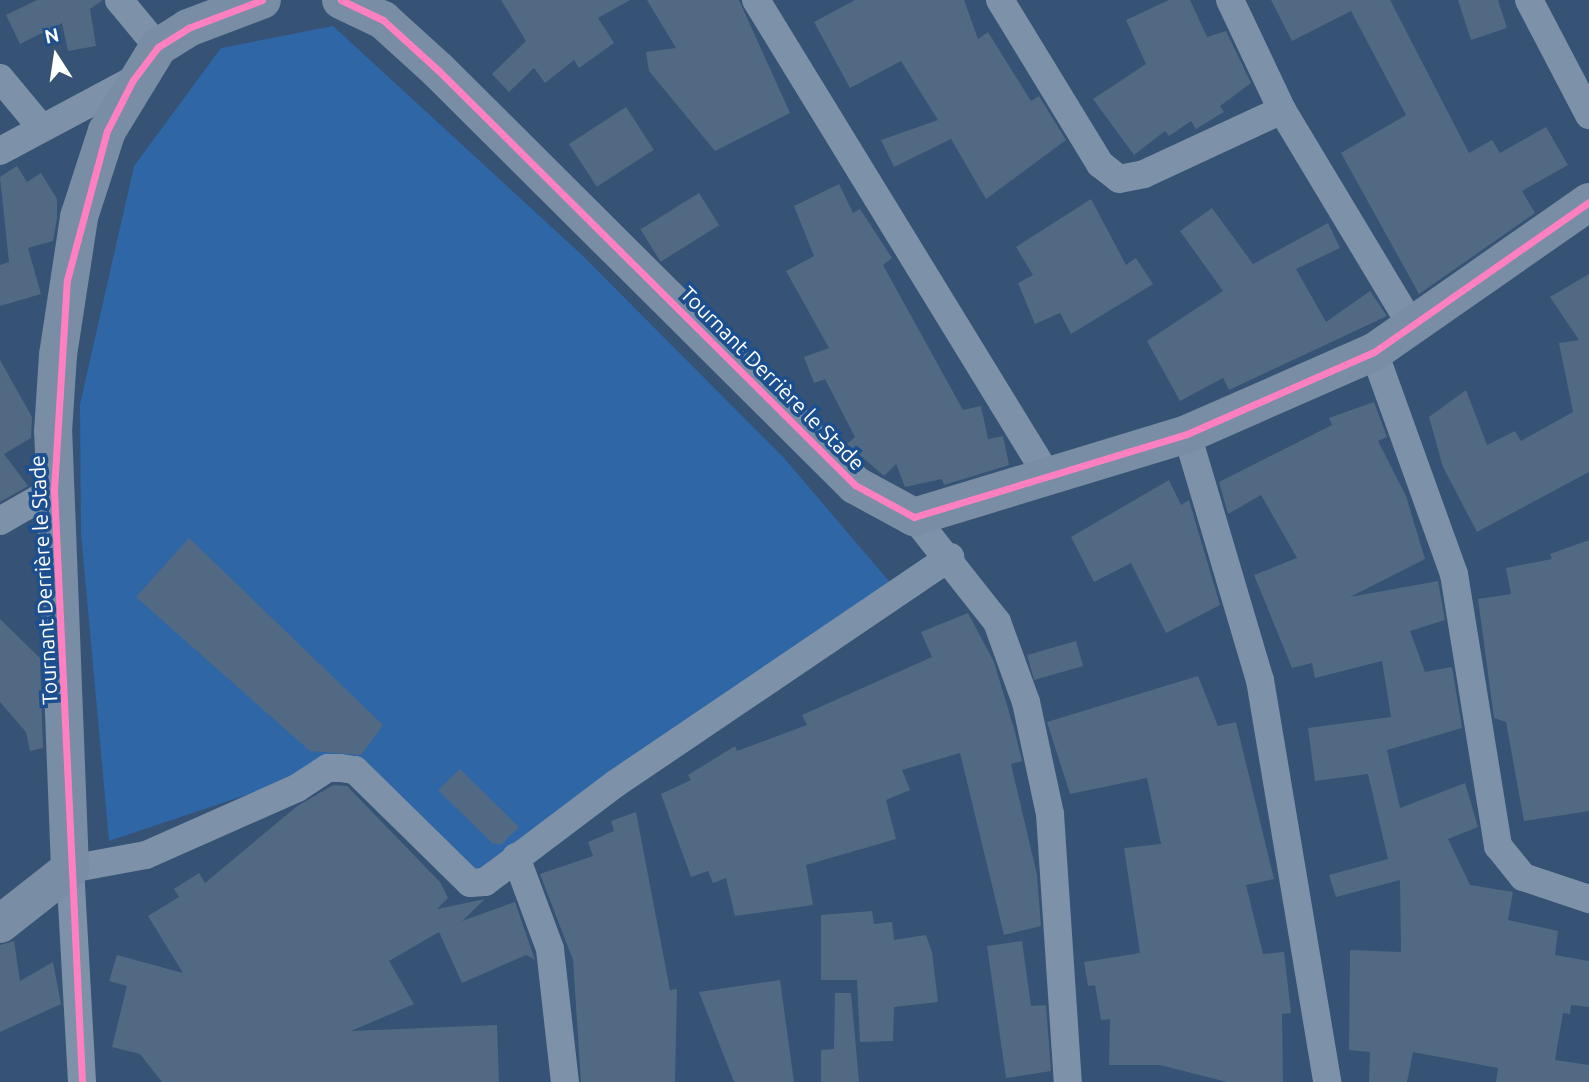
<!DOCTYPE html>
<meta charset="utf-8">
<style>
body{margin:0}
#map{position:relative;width:1589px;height:1082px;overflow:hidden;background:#365274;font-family:Ubuntu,sans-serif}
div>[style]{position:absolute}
.green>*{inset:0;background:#2f66a5}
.building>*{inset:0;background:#526984;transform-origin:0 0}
.street>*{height:28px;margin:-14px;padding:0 14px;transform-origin:14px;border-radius:14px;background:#7d92a8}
.secondary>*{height:38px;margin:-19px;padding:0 19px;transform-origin:19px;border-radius:19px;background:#798da4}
.cycleway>*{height:7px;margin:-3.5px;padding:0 3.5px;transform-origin:3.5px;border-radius:3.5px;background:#ff80c0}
span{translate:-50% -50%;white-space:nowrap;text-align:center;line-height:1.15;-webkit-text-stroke:7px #1b4f8f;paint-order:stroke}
.street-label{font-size:21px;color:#fff}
.north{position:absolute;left:21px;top:21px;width:70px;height:70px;-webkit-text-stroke:5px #1b4f8f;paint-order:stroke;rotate:348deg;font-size:19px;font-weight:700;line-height:28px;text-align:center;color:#fff}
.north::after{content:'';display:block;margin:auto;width:24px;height:32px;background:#fff;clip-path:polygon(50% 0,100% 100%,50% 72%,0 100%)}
</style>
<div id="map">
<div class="green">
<i style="clip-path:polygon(333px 26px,582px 255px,784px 458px,900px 594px,479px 878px,367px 767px,327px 768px,109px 841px,81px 533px,80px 404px,134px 166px,221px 48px)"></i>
</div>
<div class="building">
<i style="clip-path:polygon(37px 0,103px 0,90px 9px,96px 46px,68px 51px,62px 23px,20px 44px,6px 15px)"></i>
<i style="clip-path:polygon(501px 0,630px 0,598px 18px,614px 43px,579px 68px,574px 60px,545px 83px,534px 68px,509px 92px,492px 74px,526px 41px)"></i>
<i style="clip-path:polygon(647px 0,739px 0,790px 113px,715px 151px,649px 71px,646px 52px,676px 48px)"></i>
<i style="clip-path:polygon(855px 0,964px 0,978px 39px,988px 32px,1031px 101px,1039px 96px,1066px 140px,986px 199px,951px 139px,894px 167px,881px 140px,938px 120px,901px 61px,850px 88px,814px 22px)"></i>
<i style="clip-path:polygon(1169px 0,1190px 0,1207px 37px,1226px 31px,1251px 83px,1220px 106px,1224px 112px,1196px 129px,1191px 121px,1169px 136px,1165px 131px,1134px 155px,1093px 99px,1146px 64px,1126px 20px)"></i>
<i style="clip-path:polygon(1271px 0,1390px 0,1469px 153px,1492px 140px,1500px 153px,1546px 127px,1568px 165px,1522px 191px,1535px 213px,1419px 294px,1341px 153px,1406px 115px,1351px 11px,1292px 41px)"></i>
<i style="clip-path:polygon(1458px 0,1498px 0,1507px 28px,1471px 40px)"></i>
<i style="left:626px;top:107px;width:51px;height:68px;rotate:57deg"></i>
<i style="clip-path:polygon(17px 166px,27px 182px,41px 173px,57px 199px,57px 218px,53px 241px,28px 248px,41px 294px,0 306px,0 265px,9px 262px,0 177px)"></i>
<i style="clip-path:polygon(839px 184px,853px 213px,860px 209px,892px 258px,883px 265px,963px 410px,981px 406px,988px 439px,1003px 436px,1009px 465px,944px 485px,942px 479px,905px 487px,896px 464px,884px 476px,847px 444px,855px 437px,825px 379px,814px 383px,804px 357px,829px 348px,786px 271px,814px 256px,794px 206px)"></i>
<i style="left:699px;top:193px;width:38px;height:69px;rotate:58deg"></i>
<i style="clip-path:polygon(1091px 199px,1126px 265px,1136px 258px,1153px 284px,1071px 334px,1060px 313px,1035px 324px,1018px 283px,1033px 275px,1016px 247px)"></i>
<i style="clip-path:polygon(1212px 208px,1253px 264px,1328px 223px,1340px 248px,1296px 269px,1326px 322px,1370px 291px,1387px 316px,1229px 390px,1223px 378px,1180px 401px,1147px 341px,1223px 291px,1180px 231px)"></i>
<i style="clip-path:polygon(1589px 274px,1589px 472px,1477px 532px,1443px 467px,1429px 417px,1466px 390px,1487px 445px,1515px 431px,1521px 441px,1573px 412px,1559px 343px,1579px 340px,1550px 297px)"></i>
<i style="clip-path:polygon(0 360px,32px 417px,31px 438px,4px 454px,28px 486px,0 502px)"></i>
<i style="clip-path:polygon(1374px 402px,1387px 437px,1378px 441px,1406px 496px,1425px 559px,1350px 597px,1438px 581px,1445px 620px,1410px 631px,1425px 672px,1452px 667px,1462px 728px,1387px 750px,1400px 808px,1465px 783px,1478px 827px,1448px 839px,1470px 885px,1513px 892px,1508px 920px,1558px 931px,1555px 955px,1589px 961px,1589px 1007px,1571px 1005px,1570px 1014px,1563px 1013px,1555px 1060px,1589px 1065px,1589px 1082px,1496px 1082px,1498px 1068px,1413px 1052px,1407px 1082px,1369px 1082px,1370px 1052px,1349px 1050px,1350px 950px,1401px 952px,1400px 880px,1336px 897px,1329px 875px,1388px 859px,1368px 774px,1315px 781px,1308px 728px,1391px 717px,1382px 661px,1315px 678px,1312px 663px,1292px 668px,1254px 575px,1297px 558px,1261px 495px,1228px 514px,1219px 482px,1332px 425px,1329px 418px)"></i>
<i style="clip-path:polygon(1169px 480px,1181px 505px,1189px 500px,1220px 605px,1166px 633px,1131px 563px,1094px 582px,1071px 537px)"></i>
<i style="clip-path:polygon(189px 538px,383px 725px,361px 755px,310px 751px,136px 597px)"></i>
<i style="clip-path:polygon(1589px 540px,1589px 811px,1524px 821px,1506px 722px,1494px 718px,1478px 599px,1511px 594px,1506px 568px,1552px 559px,1550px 554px)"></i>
<i style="clip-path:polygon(968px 613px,994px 662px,1015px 732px,1022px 761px,1011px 764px,1037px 875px,1041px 926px,1004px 935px,960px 753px,902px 770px,910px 790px,886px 800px,896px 839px,806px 865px,813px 905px,735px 916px,726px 878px,713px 883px,708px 871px,691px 877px,661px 794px,691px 780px,688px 775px,735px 746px,737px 751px,807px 725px,802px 715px,932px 657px,921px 632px)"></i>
<i style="clip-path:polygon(0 619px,40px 658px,43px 748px,30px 751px,26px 732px,0 702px)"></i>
<i style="left:1076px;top:641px;width:26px;height:51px;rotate:74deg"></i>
<i style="clip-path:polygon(1198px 676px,1218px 726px,1236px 722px,1274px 879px,1246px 885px,1263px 954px,1284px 952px,1291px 1013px,1282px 1014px,1283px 1082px,1227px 1082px,1160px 1065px,1109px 1065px,1110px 1019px,1101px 1020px,1095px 985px,1088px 986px,1084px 962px,1140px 953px,1124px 848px,1161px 844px,1147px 778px,1070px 794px,1047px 722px)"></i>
<i style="clip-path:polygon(460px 769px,519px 827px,502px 844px,493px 844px,438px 790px)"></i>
<i style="clip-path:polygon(333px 785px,347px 786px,440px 882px,448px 898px,437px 909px,485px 899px,462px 921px,515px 902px,535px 960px,526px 955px,462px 983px,439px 932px,389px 961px,414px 1004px,351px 1031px,497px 1025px,499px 1082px,162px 1082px,140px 1054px,112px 1047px,127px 986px,109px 981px,117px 955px,183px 973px,148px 916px,179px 897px,174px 889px,199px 873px,205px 883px,296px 807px)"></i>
<i style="clip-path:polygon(636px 812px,670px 990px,677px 989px,675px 1082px,581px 1082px,573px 960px,540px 874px,593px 856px,588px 842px,614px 831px,611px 821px)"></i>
<i style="clip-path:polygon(872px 911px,874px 924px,892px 922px,894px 940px,926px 935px,932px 952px,938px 1002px,894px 1007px,893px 1041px,860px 1042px,857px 980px,821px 980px,821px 915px)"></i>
<i style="clip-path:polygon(14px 941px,20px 981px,53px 962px,61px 1004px,0 1032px,0 945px)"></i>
<i style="clip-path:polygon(1022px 941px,1031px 1006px,1046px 1005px,1051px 1071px,1006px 1078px,987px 946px)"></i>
<i style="clip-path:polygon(780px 980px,794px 1082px,734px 1082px,699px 992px)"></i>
<i style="clip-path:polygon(835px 993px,851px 993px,859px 1082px,821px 1082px,821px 1050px,834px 1049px)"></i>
</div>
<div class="street">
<i style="left:119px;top:0;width:61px;rotate:50.3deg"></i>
<i style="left:756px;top:0;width:563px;rotate:58.51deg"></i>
<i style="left:1000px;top:0;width:192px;rotate:58.6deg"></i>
<i style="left:1100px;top:164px;width:24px;rotate:38deg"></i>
<i style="left:1119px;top:179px;width:25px;rotate:-11deg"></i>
<i style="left:1144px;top:174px;width:152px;rotate:-24.9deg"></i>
<i style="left:1230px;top:0;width:122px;rotate:64.7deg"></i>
<i style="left:1282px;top:110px;width:254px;rotate:59deg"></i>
<i style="left:1529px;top:0;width:130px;rotate:62.4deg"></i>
<i style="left:0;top:78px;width:62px;rotate:50.2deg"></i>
<i style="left:0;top:151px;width:151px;rotate:-28.1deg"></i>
<i style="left:1374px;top:352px;width:236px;rotate:70.2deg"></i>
<i style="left:1454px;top:574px;width:276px;rotate:80.8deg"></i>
<i style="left:1498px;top:846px;width:40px;rotate:51deg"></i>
<i style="left:1523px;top:877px;width:70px;rotate:18.4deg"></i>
<i style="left:1187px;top:434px;width:257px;rotate:73.5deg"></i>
<i style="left:1260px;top:680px;width:408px;rotate:80.5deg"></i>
<i style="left:914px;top:517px;width:134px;rotate:51.7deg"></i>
<i style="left:997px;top:622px;width:85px;rotate:70.1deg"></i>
<i style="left:1026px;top:702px;width:115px;rotate:77.9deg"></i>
<i style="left:1050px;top:814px;width:269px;rotate:86.2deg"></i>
<i style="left:0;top:521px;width:62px;rotate:-29.9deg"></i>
<i style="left:516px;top:857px;width:98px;rotate:69.7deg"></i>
<i style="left:550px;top:949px;width:134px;rotate:83.6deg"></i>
<i style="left:82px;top:1082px;width:213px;rotate:-93.2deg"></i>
<i style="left:70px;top:869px;width:77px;rotate:-10.4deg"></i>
<i style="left:146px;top:855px;width:165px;rotate:-23.9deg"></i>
<i style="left:297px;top:788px;width:37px;rotate:-33deg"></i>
<i style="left:328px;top:768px;width:12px"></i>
<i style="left:340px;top:768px;width:15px;rotate:8deg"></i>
<i style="left:355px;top:770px;width:161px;rotate:44.5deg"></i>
<i style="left:470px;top:883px;width:15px;rotate:-4deg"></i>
<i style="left:485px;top:882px;width:163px;rotate:-37deg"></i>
<i style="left:615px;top:784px;width:405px;rotate:-34.1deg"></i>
</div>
<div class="secondary">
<i style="left:341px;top:0;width:47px;rotate:25.5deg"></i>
<i style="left:383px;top:20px;width:74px;rotate:42.3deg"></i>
<i style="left:438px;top:70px;width:588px;rotate:44.86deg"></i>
<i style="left:855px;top:485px;width:67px;rotate:28.5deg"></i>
<i style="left:914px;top:517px;width:285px;rotate:-16.9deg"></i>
<i style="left:1187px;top:434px;width:204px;rotate:-23.7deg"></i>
<i style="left:1374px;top:352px;width:262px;rotate:-34.9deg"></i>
<i style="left:0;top:924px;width:89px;rotate:-38.2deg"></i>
<i style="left:70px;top:869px;width:437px;rotate:-92.2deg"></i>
<i style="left:53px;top:432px;width:77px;rotate:-86.3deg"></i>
<i style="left:58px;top:355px;width:140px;rotate:-81.3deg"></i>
<i style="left:79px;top:217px;width:90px;rotate:-72deg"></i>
<i style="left:107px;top:131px;width:98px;rotate:-58.7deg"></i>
<i style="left:158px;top:47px;width:36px;rotate:-32deg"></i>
<i style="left:188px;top:28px;width:79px;rotate:-20.7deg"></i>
</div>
<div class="cycleway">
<i style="left:341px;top:0;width:47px;rotate:25.5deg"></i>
<i style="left:383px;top:20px;width:74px;rotate:42.3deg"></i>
<i style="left:438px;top:70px;width:588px;rotate:44.86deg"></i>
<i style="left:855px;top:485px;width:67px;rotate:28.5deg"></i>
<i style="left:914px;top:517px;width:285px;rotate:-16.9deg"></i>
<i style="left:1187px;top:434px;width:204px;rotate:-23.7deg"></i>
<i style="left:1374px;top:352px;width:262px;rotate:-34.9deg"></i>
<i style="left:82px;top:1082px;width:593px;rotate:-92.71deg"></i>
<i style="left:54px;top:490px;width:210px;rotate:-86.5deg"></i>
<i style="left:67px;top:280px;width:154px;rotate:-75deg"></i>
<i style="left:107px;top:131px;width:57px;rotate:-63deg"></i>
<i style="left:133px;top:80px;width:41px;rotate:-52.9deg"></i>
<i style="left:158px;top:47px;width:36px;rotate:-32deg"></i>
<i style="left:188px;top:28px;width:79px;rotate:-20.7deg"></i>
</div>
<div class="street-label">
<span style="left:773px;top:378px;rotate:45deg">Tournant Derrière le Stade</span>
<span style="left:43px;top:580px;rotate:-93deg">Tournant Derrière le Stade</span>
</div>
<div class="north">N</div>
</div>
